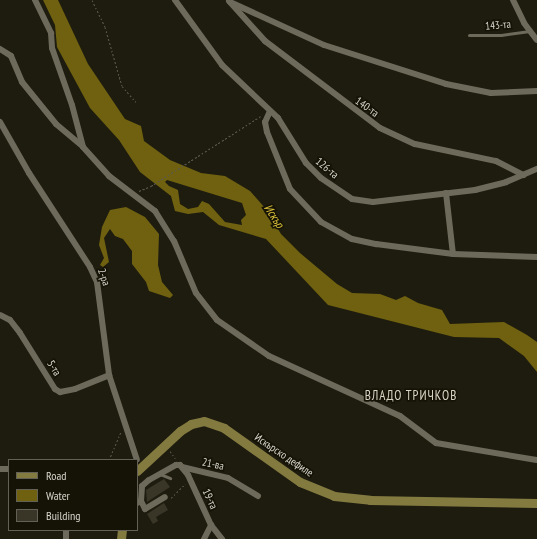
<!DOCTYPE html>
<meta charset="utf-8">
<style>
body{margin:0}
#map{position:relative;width:537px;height:539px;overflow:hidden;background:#1e1c0f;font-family:"PT Sans Narrow",sans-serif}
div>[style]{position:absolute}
.water>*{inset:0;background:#6f610f}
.building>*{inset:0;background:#393628}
.path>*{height:1px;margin-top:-0.5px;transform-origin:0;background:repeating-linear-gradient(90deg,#5b594e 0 2px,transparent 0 4px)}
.lane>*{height:3px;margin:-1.5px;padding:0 1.5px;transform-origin:1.5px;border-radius:1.5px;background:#6d6a5b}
.street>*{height:6px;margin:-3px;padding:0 3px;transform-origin:3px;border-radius:3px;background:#6d6a5b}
.secondary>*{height:9px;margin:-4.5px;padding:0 4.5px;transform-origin:4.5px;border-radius:4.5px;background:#837a40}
span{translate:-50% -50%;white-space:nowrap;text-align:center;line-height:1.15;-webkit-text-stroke:3.5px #151306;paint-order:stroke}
.street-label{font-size:11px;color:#d7d5cd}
.water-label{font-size:12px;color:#dbc13a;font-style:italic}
.quarter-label{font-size:13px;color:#d9d5c4;letter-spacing:1px}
.legend{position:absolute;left:8px;top:459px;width:130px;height:72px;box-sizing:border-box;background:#151306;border:1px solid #636156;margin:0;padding:5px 7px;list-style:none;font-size:12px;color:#d7d5cd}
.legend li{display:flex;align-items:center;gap:8px;height:20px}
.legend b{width:20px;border:1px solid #636156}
</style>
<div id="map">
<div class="water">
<i style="clip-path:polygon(evenodd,43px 0,58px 0,88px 64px,125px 119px,141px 126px,144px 141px,170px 160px,201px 173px,225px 176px,250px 191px,265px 208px,281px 234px,300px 253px,337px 284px,352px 293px,380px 294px,396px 300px,405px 296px,418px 303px,442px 310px,450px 324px,504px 322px,527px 335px,537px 342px,537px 372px,524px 356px,499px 338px,454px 337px,328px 305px,266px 239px,219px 225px,203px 212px,188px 214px,175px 211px,171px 196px,140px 172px,119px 140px,90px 108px,57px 47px,55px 25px,43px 0,167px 180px,242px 203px,246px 215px,241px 220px,242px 225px,225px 222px,209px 204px,202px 201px,198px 207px,188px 209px,180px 204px,178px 190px,169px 186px,165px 182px,167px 180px)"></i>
<i style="clip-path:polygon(126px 207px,145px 217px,159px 234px,158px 265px,162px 282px,173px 295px,170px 298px,149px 291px,146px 282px,132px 264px,132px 251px,123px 239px,115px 236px,110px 229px,104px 238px,109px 262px,103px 267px,100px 265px,104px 258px,99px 245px,102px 227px,110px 210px)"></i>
</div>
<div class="building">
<i style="clip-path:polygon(164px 479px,170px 487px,147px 502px,146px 490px)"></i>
<i style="clip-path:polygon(164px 503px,168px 510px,156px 517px,158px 521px,153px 524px,147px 514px)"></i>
</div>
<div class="path">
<i style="left:92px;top:0;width:30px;rotate:64deg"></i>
<i style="left:105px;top:27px;width:61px;rotate:73.9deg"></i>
<i style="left:122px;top:86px;width:21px;rotate:49deg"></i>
<i style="left:139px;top:191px;width:13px;rotate:-23deg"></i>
<i style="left:151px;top:186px;width:130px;rotate:-32.5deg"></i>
<i style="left:170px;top:451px;width:9px;rotate:54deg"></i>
<i style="left:109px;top:460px;width:30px;rotate:-67deg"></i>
<i style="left:171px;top:498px;width:20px;rotate:-45deg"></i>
</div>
<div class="lane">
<i style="left:469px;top:35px;width:32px"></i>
<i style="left:501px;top:35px;width:29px;rotate:-8deg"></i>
<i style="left:160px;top:474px;width:11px;rotate:22deg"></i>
</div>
<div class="street">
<i style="left:35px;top:0;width:37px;rotate:64deg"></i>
<i style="left:51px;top:33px;width:15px;rotate:86deg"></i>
<i style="left:52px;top:48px;width:60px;rotate:70.7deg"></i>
<i style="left:72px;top:105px;width:43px;rotate:75.3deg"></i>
<i style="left:175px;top:0;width:80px;rotate:54.1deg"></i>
<i style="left:222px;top:65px;width:77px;rotate:43.4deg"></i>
<i style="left:278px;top:118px;width:53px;rotate:58.1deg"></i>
<i style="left:306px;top:163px;width:21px;rotate:45deg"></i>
<i style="left:321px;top:178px;width:37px;rotate:34deg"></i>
<i style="left:352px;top:199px;width:21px;rotate:8deg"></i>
<i style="left:373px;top:202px;width:103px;rotate:-6.7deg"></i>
<i style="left:475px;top:190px;width:32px;rotate:-14deg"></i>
<i style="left:506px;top:182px;width:34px;rotate:-23deg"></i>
<i style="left:513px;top:0;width:25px;rotate:64deg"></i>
<i style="left:524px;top:23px;width:21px;rotate:53deg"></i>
<i style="left:229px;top:1px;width:54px;rotate:48deg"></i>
<i style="left:265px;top:41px;width:144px;rotate:37.1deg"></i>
<i style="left:380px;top:128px;width:38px;rotate:25deg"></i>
<i style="left:415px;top:144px;width:83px;rotate:11.9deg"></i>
<i style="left:496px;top:161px;width:31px;rotate:27deg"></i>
<i style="left:230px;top:2px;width:103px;rotate:24.6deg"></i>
<i style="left:324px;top:45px;width:128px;rotate:17.7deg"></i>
<i style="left:446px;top:84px;width:46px;rotate:11.3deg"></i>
<i style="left:491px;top:93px;width:46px;rotate:-2.5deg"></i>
<i style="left:0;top:49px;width:13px;rotate:32deg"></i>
<i style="left:11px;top:56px;width:28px;rotate:67deg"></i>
<i style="left:22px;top:82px;width:54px;rotate:51deg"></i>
<i style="left:56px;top:124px;width:35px;rotate:40deg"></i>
<i style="left:83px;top:147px;width:39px;rotate:48deg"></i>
<i style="left:109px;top:176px;width:58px;rotate:37.3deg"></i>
<i style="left:155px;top:211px;width:36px;rotate:58deg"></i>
<i style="left:174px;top:241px;width:56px;rotate:67.1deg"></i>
<i style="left:196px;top:293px;width:34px;rotate:52deg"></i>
<i style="left:217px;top:320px;width:63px;rotate:34.7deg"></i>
<i style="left:269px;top:356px;width:144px;rotate:24.6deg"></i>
<i style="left:400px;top:416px;width:45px;rotate:36.9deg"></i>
<i style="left:436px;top:443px;width:102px;rotate:9.6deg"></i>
<i style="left:270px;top:111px;width:12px;rotate:114deg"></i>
<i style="left:265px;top:122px;width:10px;rotate:79deg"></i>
<i style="left:267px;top:132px;width:61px;rotate:68deg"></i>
<i style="left:290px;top:189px;width:45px;rotate:46.8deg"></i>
<i style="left:321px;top:222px;width:35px;rotate:29deg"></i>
<i style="left:352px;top:239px;width:25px;rotate:12deg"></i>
<i style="left:376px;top:244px;width:78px;rotate:7.4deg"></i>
<i style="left:453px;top:254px;width:84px;rotate:2deg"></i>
<i style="left:0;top:122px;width:59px;rotate:60.4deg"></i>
<i style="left:29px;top:173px;width:112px;rotate:57deg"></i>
<i style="left:90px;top:267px;width:17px;rotate:65deg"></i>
<i style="left:97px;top:282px;width:94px;rotate:82.6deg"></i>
<i style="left:109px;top:375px;width:89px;rotate:71.8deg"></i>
<i style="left:446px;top:193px;width:61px;rotate:83.5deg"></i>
<i style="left:0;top:315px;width:11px;rotate:27deg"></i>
<i style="left:10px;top:320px;width:16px;rotate:52deg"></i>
<i style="left:20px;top:333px;width:66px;rotate:58deg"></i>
<i style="left:55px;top:389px;width:6px;rotate:31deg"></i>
<i style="left:60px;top:392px;width:15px;rotate:-11deg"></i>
<i style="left:75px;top:389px;width:37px;rotate:-22deg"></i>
<i style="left:182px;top:467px;width:47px;rotate:13.4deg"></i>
<i style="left:228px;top:478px;width:35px;rotate:31deg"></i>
<i style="left:0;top:469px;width:9px"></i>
<i style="left:141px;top:501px;width:9px;rotate:63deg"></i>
<i style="left:145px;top:509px;width:23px;rotate:-31deg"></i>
<i style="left:137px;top:503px;width:4px;rotate:-27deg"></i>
<i style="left:141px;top:501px;width:15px;rotate:-86deg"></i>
<i style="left:142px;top:486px;width:9px;rotate:-41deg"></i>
<i style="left:149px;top:480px;width:31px;rotate:-29deg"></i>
<i style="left:176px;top:465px;width:4px"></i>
<i style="left:180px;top:465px;width:13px;rotate:51deg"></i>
<i style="left:188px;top:475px;width:55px;rotate:65.3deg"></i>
<i style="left:211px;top:525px;width:18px;rotate:52deg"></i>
<i style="left:66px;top:530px;width:9px;rotate:90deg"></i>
<i style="left:204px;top:539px;width:16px;rotate:-63deg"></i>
</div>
<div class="secondary">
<i style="left:137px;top:471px;width:59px;rotate:-42.9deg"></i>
<i style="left:180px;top:431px;width:13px;rotate:-32deg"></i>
<i style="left:191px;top:424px;width:13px;rotate:-13deg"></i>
<i style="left:204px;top:421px;width:21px;rotate:19deg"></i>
<i style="left:224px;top:428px;width:93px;rotate:35.4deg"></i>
<i style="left:300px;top:482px;width:37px;rotate:22deg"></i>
<i style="left:334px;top:496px;width:36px;rotate:6deg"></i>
<i style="left:370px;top:500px;width:167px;rotate:1deg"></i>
<i style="left:121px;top:539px;width:9px;rotate:-84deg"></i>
</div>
<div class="street-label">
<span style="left:498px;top:25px;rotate:-5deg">143-та</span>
<span style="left:367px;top:107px;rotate:35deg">140-та</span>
<span style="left:327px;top:168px;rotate:40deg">126-та</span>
<span style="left:104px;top:277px;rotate:71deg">2-ра</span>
<span style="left:54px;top:368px;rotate:58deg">5-та</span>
<span style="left:284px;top:455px;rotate:34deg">Искърско дефиле</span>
<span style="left:213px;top:464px;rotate:12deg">21-ва</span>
<span style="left:210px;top:499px;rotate:65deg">19-та</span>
</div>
<div class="water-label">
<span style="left:274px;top:216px;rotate:57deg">Искър</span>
</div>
<div class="quarter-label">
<span style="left:411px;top:396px">ВЛАДО ТРИЧКОВ</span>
</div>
<ul class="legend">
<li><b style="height:5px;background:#837a40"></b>Road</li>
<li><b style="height:11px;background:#6f610f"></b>Water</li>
<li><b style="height:11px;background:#393628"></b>Building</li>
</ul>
</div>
